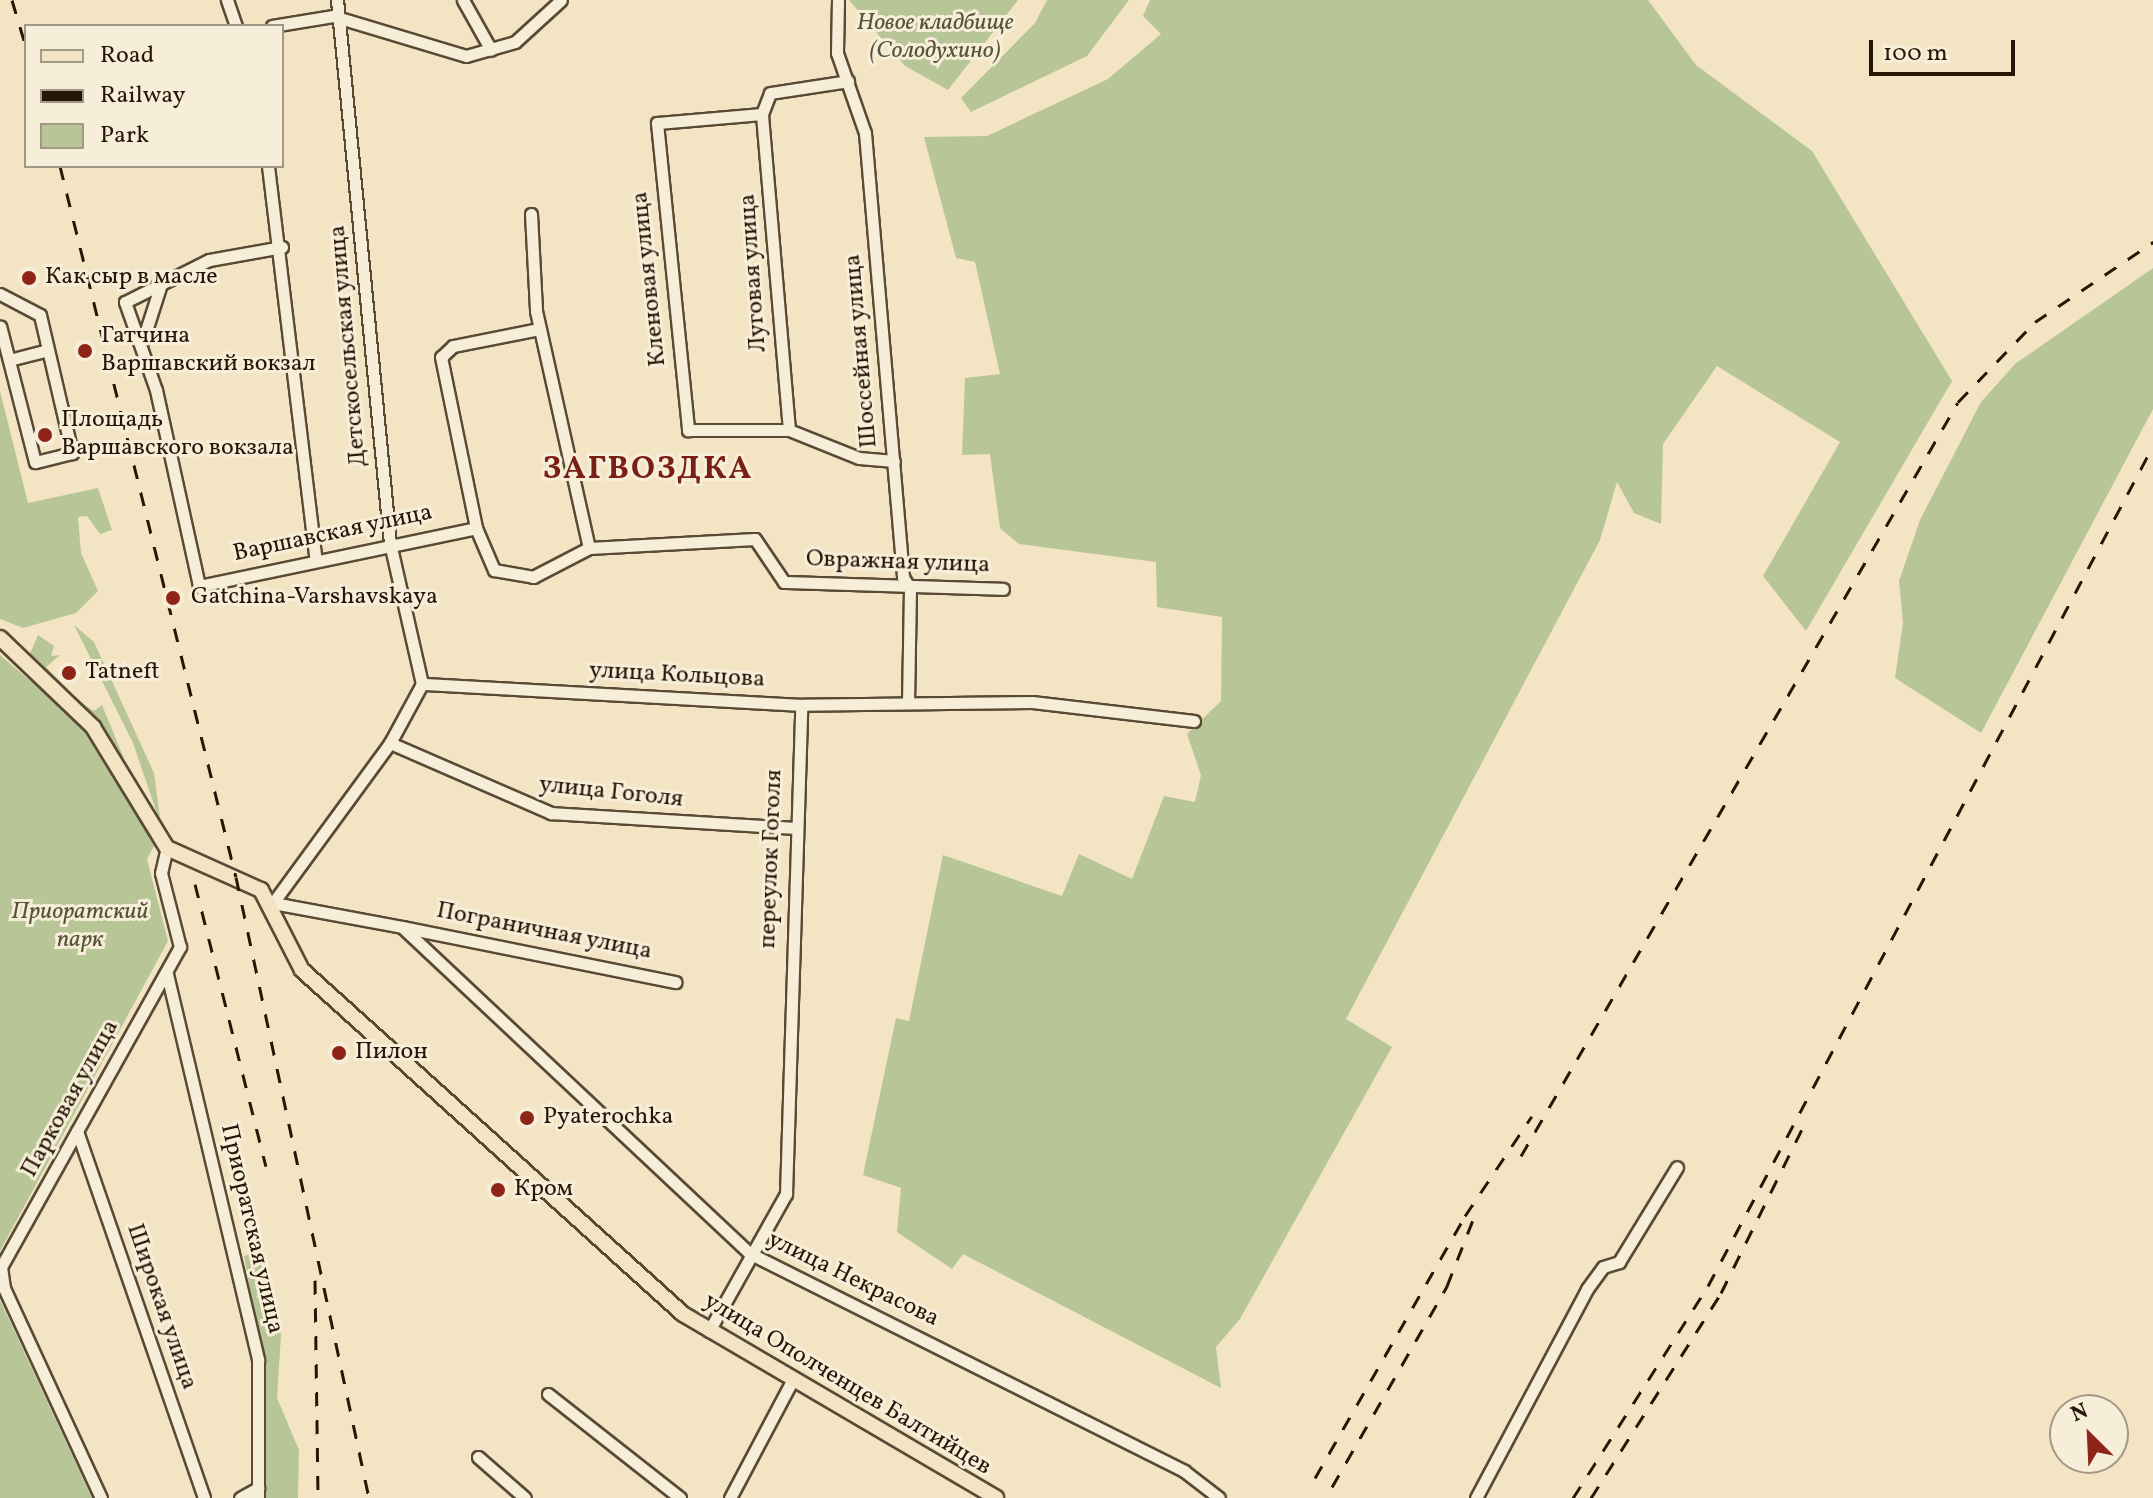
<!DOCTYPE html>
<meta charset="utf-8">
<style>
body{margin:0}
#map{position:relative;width:2153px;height:1498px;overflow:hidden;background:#f3e5c4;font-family:Vollkorn,serif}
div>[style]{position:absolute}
.green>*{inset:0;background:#b7c597}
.roads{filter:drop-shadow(2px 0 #594a36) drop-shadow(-2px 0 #594a36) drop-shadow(0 2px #594a36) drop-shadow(0 -2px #594a36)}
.minor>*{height:11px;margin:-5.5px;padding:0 5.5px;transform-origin:5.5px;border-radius:5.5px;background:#f7eed9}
.major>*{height:14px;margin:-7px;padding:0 7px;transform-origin:7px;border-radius:7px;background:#f3e5c4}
.rail>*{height:3px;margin-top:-1.5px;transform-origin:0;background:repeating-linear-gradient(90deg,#261606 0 14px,transparent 0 28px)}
.dots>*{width:22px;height:22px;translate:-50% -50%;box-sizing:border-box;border:4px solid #f7eed9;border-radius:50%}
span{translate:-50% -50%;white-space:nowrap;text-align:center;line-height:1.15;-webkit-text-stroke:6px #f7eed9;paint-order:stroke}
.park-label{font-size:24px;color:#595339;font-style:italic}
.street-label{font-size:24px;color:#261606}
.poi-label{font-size:24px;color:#261606}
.left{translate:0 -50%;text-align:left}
.district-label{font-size:32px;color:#7a1f14;font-weight:700;letter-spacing:2px}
.legend{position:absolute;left:24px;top:24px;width:260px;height:144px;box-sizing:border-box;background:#f7eed9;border:2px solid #a39885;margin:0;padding:10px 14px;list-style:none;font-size:24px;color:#261606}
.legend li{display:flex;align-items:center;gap:16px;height:40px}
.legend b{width:40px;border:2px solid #a39885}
.north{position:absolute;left:2049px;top:1394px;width:80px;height:80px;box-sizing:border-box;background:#f7eed9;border:2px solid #a39885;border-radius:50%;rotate:336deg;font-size:22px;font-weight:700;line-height:32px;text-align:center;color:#261606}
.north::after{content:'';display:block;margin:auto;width:28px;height:36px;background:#8f2418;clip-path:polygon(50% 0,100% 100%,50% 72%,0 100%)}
.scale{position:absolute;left:1869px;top:40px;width:146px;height:36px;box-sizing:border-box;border:4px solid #261606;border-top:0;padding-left:10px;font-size:24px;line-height:28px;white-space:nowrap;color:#261606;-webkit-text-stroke:6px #f7eed9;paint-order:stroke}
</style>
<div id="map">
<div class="green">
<i style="clip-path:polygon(849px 0,1018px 0,948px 90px,905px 66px)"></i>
<i style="clip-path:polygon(1047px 0,1129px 0,1087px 56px,971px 112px,961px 98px,1035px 23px)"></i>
<i style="clip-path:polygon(1150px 0,1648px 0,1696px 65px,1812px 151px,1952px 381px,1806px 631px,1763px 576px,1840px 442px,1717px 366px,1663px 444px,1661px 524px,1634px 513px,1617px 482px,1600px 540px,1346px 1019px,1392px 1047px,1240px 1319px,1216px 1347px,1221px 1388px,963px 1254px,952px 1269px,897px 1232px,901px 1188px,863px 1175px,896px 1018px,909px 1021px,943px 855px,1062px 896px,1079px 854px,1132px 879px,1164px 796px,1195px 802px,1201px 775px,1187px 734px,1221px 701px,1222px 617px,1157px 607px,1156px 562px,1019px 544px,1000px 528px,990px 454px,962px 455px,965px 378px,1000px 374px,975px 262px,956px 258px,924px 137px,987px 136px,1108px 79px,1161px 34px,1143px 16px)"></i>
<i style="clip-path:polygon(2153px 268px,2153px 409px,1981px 733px,1895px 678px,1903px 623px,1899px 581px,1920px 520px,1981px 402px,2015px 364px)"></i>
<i style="clip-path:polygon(0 391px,28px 503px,98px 488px,112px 530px,100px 534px,87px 516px,78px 517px,81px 553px,98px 591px,76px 613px,23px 628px,0 619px)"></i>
<i style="clip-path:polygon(74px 625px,94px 642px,154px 773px,161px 825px,133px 743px)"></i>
<i style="clip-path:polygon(38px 635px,54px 646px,51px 656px,60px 655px,46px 667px,76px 699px,94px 711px,102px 705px,132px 778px,107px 735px,28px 658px)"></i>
<i style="clip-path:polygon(0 655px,92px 734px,154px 846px,147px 859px,168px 941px,0 1251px)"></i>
<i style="clip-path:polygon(258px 1251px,281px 1335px,277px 1398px,299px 1450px,298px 1498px,262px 1498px,262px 1360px,244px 1256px)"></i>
<i style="clip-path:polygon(0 1300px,92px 1498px,0 1498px)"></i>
</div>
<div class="roads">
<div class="minor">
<i style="left:227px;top:0;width:28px;rotate:71deg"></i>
<i style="left:337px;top:0;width:546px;rotate:84.43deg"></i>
<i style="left:390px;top:543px;width:145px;rotate:77.2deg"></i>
<i style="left:463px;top:0;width:57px;rotate:60.8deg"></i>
<i style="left:838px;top:0;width:53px;rotate:91.1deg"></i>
<i style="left:837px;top:53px;width:85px;rotate:70.7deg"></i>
<i style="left:865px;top:133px;width:446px;rotate:85.1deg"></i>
<i style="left:903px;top:577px;width:14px;rotate:60deg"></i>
<i style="left:910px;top:589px;width:112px;rotate:91deg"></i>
<i style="left:272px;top:26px;width:62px;rotate:-9.3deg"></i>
<i style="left:333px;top:16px;width:139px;rotate:16.7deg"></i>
<i style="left:466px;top:56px;width:51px;rotate:-15.9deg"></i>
<i style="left:515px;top:42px;width:62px;rotate:-42.4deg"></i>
<i style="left:762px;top:114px;width:105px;rotate:175.1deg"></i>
<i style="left:657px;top:123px;width:309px;rotate:84.2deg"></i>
<i style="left:688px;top:430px;width:101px"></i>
<i style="left:789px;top:430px;width:75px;rotate:21.8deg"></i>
<i style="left:859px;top:458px;width:35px;rotate:5deg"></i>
<i style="left:268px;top:166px;width:394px;rotate:83.1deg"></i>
<i style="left:531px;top:214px;width:97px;rotate:87deg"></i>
<i style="left:536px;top:311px;width:243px;rotate:77.4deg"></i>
<i style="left:282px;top:247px;width:74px;rotate:169.9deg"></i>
<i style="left:209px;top:260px;width:94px;rotate:153.4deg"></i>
<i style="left:125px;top:302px;width:93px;rotate:70.6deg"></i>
<i style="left:156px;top:390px;width:201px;rotate:77.6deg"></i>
<i style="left:199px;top:586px;width:283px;rotate:-11.8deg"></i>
<i style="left:0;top:294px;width:45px;rotate:27.7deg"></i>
<i style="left:40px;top:315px;width:142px;rotate:76.9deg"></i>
<i style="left:72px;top:453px;width:38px;rotate:166deg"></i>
<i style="left:35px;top:462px;width:140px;rotate:-104.4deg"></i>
<i style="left:539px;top:329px;width:88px;rotate:168.8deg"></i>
<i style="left:453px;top:346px;width:16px;rotate:137deg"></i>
<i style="left:441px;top:357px;width:175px;rotate:78.4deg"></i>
<i style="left:476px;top:528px;width:46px;rotate:66.8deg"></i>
<i style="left:494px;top:570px;width:40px;rotate:10deg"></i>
<i style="left:533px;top:577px;width:63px;rotate:-27.4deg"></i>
<i style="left:589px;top:548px;width:166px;rotate:-3.1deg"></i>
<i style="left:755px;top:539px;width:52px;rotate:56deg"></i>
<i style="left:784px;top:582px;width:219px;rotate:1.8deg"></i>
<i style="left:143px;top:340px;width:59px;rotate:-72.2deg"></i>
<i style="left:9px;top:360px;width:40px;rotate:-14.4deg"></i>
<i style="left:789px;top:430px;width:317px;rotate:-94.9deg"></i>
<i style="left:762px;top:114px;width:22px;rotate:-69deg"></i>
<i style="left:770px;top:93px;width:79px;rotate:-8.7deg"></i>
<i style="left:1194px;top:721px;width:163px;rotate:-173.3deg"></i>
<i style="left:1032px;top:702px;width:231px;rotate:179.3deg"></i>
<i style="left:801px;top:705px;width:380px;rotate:-176.8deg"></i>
<i style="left:422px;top:684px;width:67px;rotate:118.5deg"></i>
<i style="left:390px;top:743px;width:198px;rotate:126.2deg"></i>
<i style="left:273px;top:903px;width:131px;rotate:10.5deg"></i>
<i style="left:402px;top:927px;width:476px;rotate:43.2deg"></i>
<i style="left:749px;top:1253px;width:487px;rotate:26.6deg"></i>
<i style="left:1184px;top:1471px;width:44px;rotate:37.6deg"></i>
<i style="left:390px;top:743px;width:176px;rotate:23.5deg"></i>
<i style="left:551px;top:813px;width:244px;rotate:3.5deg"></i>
<i style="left:402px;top:927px;width:279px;rotate:11.4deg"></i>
<i style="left:167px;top:974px;width:397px;rotate:76.7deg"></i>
<i style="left:258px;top:1360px;width:138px;rotate:90deg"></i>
<i style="left:77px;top:1131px;width:388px;rotate:70.9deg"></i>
<i style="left:709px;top:1331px;width:157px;rotate:-60.7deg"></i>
<i style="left:786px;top:1194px;width:489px;rotate:-88.2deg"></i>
<i style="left:548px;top:1394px;width:168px;rotate:38.2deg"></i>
<i style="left:478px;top:1457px;width:62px;rotate:41.1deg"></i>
<i style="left:101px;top:1498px;width:231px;rotate:-114.8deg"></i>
<i style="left:4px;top:1288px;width:21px;rotate:-98deg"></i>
<i style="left:1px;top:1267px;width:367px;rotate:-60.8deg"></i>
<i style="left:180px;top:947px;width:76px;rotate:-104.4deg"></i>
<i style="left:161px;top:873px;width:26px;rotate:-77deg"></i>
<i style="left:240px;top:1498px;width:21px;rotate:-29deg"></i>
<i style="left:730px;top:1498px;width:130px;rotate:-62.1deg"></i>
<i style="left:1476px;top:1498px;width:237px;rotate:-62deg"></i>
<i style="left:1587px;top:1289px;width:27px;rotate:-54deg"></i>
<i style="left:1603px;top:1267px;width:17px;rotate:-17deg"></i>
<i style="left:1619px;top:1262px;width:111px;rotate:-58.6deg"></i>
</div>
<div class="major">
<i style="left:0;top:638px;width:129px;rotate:43.7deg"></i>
<i style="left:93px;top:727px;width:142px;rotate:58.6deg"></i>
<i style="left:167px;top:848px;width:103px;rotate:24.1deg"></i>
<i style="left:261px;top:890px;width:90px;rotate:62.9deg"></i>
<i style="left:302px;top:970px;width:513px;rotate:42.08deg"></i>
<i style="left:683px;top:1314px;width:363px;rotate:30.4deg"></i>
</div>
</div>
<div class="rail">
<i style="left:12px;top:0;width:49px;rotate:73.4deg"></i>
<i style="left:60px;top:166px;width:732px;rotate:76.1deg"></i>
<i style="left:236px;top:877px;width:635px;rotate:77.91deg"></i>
<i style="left:195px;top:884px;width:291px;rotate:75.9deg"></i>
<i style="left:1521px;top:1156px;width:871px;rotate:-59.9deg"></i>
<i style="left:1958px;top:402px;width:111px;rotate:-46.1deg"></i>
<i style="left:2035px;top:322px;width:143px;rotate:-34.1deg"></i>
<i style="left:315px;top:1280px;width:218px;rotate:89.2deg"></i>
<i style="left:1315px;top:1478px;width:302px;rotate:-60.2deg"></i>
<i style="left:1465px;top:1216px;width:120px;rotate:-56.2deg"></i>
<i style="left:1332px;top:1487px;width:232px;rotate:-60.2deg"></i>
<i style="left:1447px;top:1286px;width:74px;rotate:-68.6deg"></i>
<i style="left:1573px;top:1498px;width:251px;rotate:-57.5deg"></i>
<i style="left:1708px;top:1286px;width:951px;rotate:-62.09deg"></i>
<i style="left:1591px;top:1498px;width:243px;rotate:-57.6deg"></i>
<i style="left:1721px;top:1293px;width:185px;rotate:-63.7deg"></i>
</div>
<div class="dots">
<i style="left:29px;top:278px;background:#8f2418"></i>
<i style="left:85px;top:351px;background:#8f2418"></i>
<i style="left:45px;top:435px;background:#8f2418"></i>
<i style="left:173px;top:598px;background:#8f2418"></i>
<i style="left:69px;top:673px;background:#8f2418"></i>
<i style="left:339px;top:1053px;background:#8f2418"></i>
<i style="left:527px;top:1118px;background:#8f2418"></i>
<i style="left:498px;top:1190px;background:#8f2418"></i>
</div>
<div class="park-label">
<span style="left:935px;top:38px">Новое кладбище<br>(Солодухино)</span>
<span style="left:80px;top:927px">Приоратский<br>парк</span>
</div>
<div class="street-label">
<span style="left:754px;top:273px;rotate:-94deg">Луговая улица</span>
<span style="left:650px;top:279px;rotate:-96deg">Кленовая улица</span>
<span style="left:349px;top:346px;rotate:-95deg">Детскосельская улица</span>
<span style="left:862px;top:351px;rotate:-95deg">Шоссейная улица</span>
<span style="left:333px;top:534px;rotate:-12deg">Варшавская улица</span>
<span style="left:898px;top:563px;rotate:2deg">Овражная улица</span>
<span style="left:677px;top:676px;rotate:3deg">улица Кольцова</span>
<span style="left:611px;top:793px;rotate:6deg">улица Гоголя</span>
<span style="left:772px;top:859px;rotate:-88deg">переулок Гоголя</span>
<span style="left:544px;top:932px;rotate:11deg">Пограничная улица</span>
<span style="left:71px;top:1099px;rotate:-61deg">Парковая улица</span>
<span style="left:251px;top:1229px;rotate:77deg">Приоратская улица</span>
<span style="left:853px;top:1280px;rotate:26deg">улица Некрасова</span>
<span style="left:161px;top:1307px;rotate:71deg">Широкая улица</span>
<span style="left:847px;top:1385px;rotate:31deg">улица Ополченцев Балтийцев</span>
</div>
<div class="poi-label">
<span class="left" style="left:45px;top:278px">Как сыр в масле</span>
<span class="left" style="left:101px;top:351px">Гатчина<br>Варшавский вокзал</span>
<span class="left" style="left:61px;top:435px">Площадь<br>Варшавского вокзала</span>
<span class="left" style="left:191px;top:598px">Gatchina-Varshavskaya</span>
<span class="left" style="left:85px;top:673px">Tatneft</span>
<span class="left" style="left:355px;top:1053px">Пилон</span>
<span class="left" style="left:543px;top:1118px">Pyaterochka</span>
<span class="left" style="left:514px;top:1190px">Кром</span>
</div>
<div class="district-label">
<span style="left:648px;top:470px">ЗАГВОЗДКА</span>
</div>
<ul class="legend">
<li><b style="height:10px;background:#f3e5c4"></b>Road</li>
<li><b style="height:10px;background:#261606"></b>Railway</li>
<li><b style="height:22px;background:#b7c597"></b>Park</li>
</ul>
<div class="north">N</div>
<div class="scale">100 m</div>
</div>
